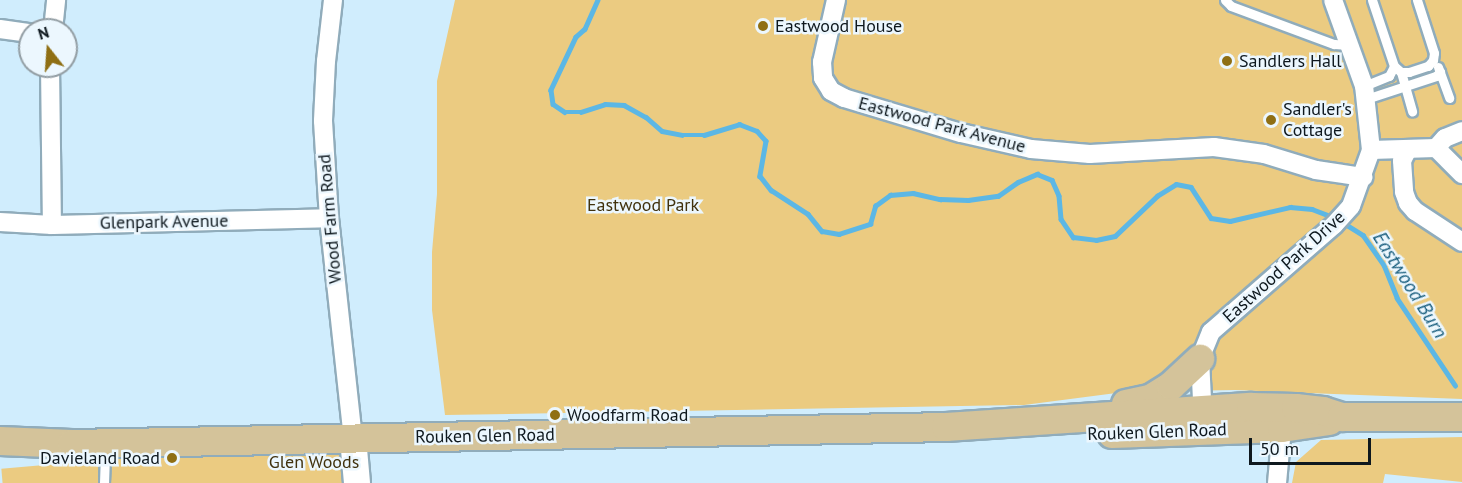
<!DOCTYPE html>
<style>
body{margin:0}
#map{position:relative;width:1462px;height:483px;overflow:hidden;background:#d0edfd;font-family:"PT Sans",sans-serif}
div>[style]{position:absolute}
.green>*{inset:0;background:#ebcb81;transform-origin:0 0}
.stream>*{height:4.5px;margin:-2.25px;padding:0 2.25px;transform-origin:2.25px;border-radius:2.25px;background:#5cb7e5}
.roads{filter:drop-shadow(2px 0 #90acbb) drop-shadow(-2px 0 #90acbb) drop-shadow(0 2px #90acbb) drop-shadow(0 -2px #90acbb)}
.lane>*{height:9px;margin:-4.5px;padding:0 4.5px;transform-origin:4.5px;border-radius:4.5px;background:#fff}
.street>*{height:18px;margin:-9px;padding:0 9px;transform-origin:9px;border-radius:9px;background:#fff}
.secondary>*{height:26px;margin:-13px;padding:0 13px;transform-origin:13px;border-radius:13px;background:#fff}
.primary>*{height:28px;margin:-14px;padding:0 14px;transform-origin:14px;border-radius:14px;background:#d4c39a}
.dots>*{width:16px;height:16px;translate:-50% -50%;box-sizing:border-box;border:3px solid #ecf7fe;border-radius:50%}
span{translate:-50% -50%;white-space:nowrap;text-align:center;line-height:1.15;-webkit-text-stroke:5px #ecf7fe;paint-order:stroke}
.poi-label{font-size:18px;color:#0e181e}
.left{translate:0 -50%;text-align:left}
.right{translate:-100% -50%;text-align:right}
.street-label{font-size:18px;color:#0e181e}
.park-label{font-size:18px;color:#41320e}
.water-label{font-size:20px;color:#165c7c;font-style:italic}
.north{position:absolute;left:18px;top:18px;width:60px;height:60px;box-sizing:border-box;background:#ecf7fe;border:2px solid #939ea4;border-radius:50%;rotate:343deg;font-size:16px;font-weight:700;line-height:24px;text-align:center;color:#0e181e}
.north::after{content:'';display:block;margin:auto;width:21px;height:27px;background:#8f6f14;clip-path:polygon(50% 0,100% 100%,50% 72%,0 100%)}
.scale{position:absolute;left:1249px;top:438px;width:122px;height:27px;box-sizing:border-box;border:3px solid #0e181e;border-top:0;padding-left:8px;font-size:18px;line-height:21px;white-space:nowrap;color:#0e181e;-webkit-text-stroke:4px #ecf7fe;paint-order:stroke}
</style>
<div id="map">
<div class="green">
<i style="clip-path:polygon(455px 0,1462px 0,1462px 399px,1235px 390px,1124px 392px,1024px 405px,445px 415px,432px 310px,432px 252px,437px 194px,437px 81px)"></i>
<i style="clip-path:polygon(1462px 437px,1462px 482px,1385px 474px,1383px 483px,1292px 483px,1296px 462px,1321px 440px)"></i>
<i style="left:353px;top:438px;width:45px;height:353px;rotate:85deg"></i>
</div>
<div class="stream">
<i style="left:598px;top:0;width:32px;rotate:114deg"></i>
<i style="left:585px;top:29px;width:12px;rotate:138deg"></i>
<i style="left:576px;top:37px;width:59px;rotate:115.3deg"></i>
<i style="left:551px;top:90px;width:14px;rotate:82deg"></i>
<i style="left:553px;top:104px;width:14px;rotate:34deg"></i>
<i style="left:565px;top:112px;width:16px"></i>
<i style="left:581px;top:112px;width:25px;rotate:-18deg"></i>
<i style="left:605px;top:104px;width:19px;rotate:3deg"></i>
<i style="left:624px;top:105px;width:25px;rotate:29deg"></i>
<i style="left:646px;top:117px;width:21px;rotate:41deg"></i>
<i style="left:662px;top:131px;width:20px;rotate:11deg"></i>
<i style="left:682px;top:135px;width:22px"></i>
<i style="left:704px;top:135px;width:37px;rotate:-17deg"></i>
<i style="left:739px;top:124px;width:19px;rotate:21deg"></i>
<i style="left:757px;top:131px;width:13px;rotate:48deg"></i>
<i style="left:766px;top:141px;width:36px;rotate:100deg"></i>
<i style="left:760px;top:176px;width:18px;rotate:52deg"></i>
<i style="left:771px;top:190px;width:44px;rotate:33deg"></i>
<i style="left:808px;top:214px;width:22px;rotate:51deg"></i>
<i style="left:822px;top:231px;width:17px;rotate:10deg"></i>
<i style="left:839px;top:234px;width:33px;rotate:-18deg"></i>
<i style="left:870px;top:224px;width:19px;rotate:-74deg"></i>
<i style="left:875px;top:206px;width:19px;rotate:-36deg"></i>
<i style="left:890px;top:195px;width:23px;rotate:-5deg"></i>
<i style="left:913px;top:193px;width:28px;rotate:13deg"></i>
<i style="left:940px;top:199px;width:28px;rotate:2deg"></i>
<i style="left:968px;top:200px;width:30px;rotate:-8deg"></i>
<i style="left:998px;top:196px;width:24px;rotate:-35deg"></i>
<i style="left:1018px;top:182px;width:21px;rotate:-23deg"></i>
<i style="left:1037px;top:174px;width:16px;rotate:22deg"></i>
<i style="left:1052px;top:180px;width:17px;rotate:66deg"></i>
<i style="left:1059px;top:196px;width:23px;rotate:85deg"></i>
<i style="left:1061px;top:219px;width:22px;rotate:56deg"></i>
<i style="left:1073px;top:237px;width:23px;rotate:7deg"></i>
<i style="left:1096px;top:240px;width:19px;rotate:-12deg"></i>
<i style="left:1115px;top:236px;width:58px;rotate:-43.6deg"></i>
<i style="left:1157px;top:196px;width:22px;rotate:-32deg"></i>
<i style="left:1176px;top:184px;width:15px;rotate:11deg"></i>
<i style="left:1191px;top:187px;width:37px;rotate:57deg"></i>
<i style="left:1211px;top:218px;width:19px;rotate:9deg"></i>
<i style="left:1230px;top:221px;width:62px;rotate:-13.1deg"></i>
<i style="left:1290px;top:207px;width:22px;rotate:5deg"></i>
<i style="left:1312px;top:209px;width:25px;rotate:21deg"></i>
<i style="left:1342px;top:222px;width:25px;rotate:32deg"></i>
<i style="left:1363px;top:235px;width:37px;rotate:55deg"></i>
<i style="left:1384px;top:265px;width:35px;rotate:68deg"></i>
<i style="left:1397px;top:298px;width:105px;rotate:56.3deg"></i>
</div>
<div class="roads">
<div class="lane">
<i style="left:1225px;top:0;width:8px;rotate:45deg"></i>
<i style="left:1231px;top:6px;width:110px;rotate:20.3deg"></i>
<i style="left:1334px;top:44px;width:15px;rotate:4deg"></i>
<i style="left:1372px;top:0;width:70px;rotate:71.6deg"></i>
<i style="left:1394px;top:66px;width:9px;rotate:41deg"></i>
<i style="left:1401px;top:72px;width:8px"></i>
<i style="left:1409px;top:72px;width:20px;rotate:-18deg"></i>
<i style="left:1428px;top:66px;width:8px;rotate:-50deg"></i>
<i style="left:1433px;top:60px;width:7px;rotate:-82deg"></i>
<i style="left:1434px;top:53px;width:56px;rotate:-107.8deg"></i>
<i style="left:1438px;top:67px;width:33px;rotate:70deg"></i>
<i style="left:1401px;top:72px;width:41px;rotate:74.2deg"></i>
<i style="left:1364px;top:86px;width:27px;rotate:-22deg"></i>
<i style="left:1389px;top:76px;width:11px;rotate:-63deg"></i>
<i style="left:1366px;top:99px;width:74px;rotate:-18.2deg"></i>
<i style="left:1436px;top:76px;width:6px;rotate:-45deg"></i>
<i style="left:104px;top:483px;width:35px;rotate:-88deg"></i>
</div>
<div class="street">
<i style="left:333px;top:0;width:61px;rotate:96.5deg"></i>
<i style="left:326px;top:61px;width:60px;rotate:92.9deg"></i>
<i style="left:323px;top:121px;width:97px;rotate:86.5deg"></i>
<i style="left:329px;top:218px;width:221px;rotate:83.8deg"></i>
<i style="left:836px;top:0;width:64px;rotate:102.7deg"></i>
<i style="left:822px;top:62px;width:16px;rotate:86deg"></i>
<i style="left:823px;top:78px;width:15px;rotate:58deg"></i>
<i style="left:831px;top:91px;width:15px;rotate:28deg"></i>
<i style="left:844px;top:98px;width:122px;rotate:16.7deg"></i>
<i style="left:961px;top:133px;width:72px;rotate:12.9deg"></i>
<i style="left:1031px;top:149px;width:59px;rotate:4.8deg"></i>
<i style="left:1090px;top:154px;width:124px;rotate:-3.2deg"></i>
<i style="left:1214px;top:147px;width:50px;rotate:8deg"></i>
<i style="left:1264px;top:154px;width:54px;rotate:17.1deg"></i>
<i style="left:1316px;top:170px;width:48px;rotate:8.5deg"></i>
<i style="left:0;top:29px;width:30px;rotate:8deg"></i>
<i style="left:53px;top:30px;width:30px;rotate:-84deg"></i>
<i style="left:50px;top:66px;width:159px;rotate:89.3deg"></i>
<i style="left:1436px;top:148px;width:37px;rotate:45deg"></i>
<i style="left:1408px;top:149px;width:13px;rotate:117deg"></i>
<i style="left:1402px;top:161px;width:31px;rotate:86deg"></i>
<i style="left:1404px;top:192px;width:12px;rotate:70deg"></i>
<i style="left:1408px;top:203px;width:11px;rotate:49deg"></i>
<i style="left:1415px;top:211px;width:56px;rotate:33.4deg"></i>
<i style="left:1371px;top:150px;width:65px;rotate:-1.8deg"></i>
<i style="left:1436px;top:148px;width:13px;rotate:-48deg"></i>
<i style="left:1445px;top:138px;width:18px;rotate:-22deg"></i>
<i style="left:0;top:222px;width:52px;rotate:3.3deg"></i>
<i style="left:52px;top:225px;width:277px;rotate:-1.4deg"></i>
<i style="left:1203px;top:420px;width:61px;rotate:-92.8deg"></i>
<i style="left:1200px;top:359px;width:29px;rotate:-68deg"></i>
<i style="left:1211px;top:332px;width:163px;rotate:-41deg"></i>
<i style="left:1334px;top:225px;width:25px;rotate:-48deg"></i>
<i style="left:1351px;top:206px;width:59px;rotate:-70.3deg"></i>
<i style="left:1371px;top:150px;width:64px;rotate:-96.2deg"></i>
<i style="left:1364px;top:86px;width:91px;rotate:-109.8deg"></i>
<i style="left:1277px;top:483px;width:55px;rotate:-84.8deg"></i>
</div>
<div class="secondary">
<i style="left:353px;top:438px;width:45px;rotate:84.9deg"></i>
</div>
<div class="primary">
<i style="left:1126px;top:404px;width:25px;rotate:-12deg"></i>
<i style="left:1150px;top:399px;width:25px;rotate:-32deg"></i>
<i style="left:1171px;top:386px;width:40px;rotate:-43deg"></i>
<i style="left:1112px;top:434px;width:170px;rotate:-2deg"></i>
<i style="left:1282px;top:428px;width:48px;rotate:-8.5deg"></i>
<i style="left:0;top:441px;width:72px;rotate:2.4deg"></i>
<i style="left:72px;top:444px;width:874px;rotate:-1.11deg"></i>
<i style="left:946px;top:427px;width:306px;rotate:-3.8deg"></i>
<i style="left:1251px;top:407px;width:45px;rotate:1.3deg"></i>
<i style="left:1296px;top:408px;width:27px;rotate:6deg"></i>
<i style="left:1323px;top:411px;width:20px;rotate:18deg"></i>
<i style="left:1342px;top:417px;width:120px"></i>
</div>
</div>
<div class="dots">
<i style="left:763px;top:26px;background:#8f6f14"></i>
<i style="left:1227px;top:61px;background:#8f6f14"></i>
<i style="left:1271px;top:120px;background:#8f6f14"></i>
<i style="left:555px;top:415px;background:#8f6f14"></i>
<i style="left:172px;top:458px;background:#8f6f14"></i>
</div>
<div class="poi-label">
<span class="left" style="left:775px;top:26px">Eastwood House</span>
<span class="left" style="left:1239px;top:61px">Sandlers Hall</span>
<span class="left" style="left:1283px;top:120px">Sandler's<br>Cottage</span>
<span class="left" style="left:567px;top:415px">Woodfarm Road</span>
<span class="right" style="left:160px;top:458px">Davieland Road</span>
</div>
<div class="street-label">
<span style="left:942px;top:125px;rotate:15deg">Eastwood Park Avenue</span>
<span style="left:330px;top:219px;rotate:-95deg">Wood Farm Road</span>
<span style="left:164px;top:222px;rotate:-1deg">Glenpark Avenue</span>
<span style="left:1284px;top:267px;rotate:-42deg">Eastwood Park Drive</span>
<span style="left:1157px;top:432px;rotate:-2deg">Rouken Glen Road</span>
<span style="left:485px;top:436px;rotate:-1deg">Rouken Glen Road</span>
</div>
<div class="park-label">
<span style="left:643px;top:205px">Eastwood Park</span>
<span style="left:314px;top:462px">Glen Woods</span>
</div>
<div class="water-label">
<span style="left:1410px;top:285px;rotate:58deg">Eastwood Burn</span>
</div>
<div class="north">N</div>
<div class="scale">50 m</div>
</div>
